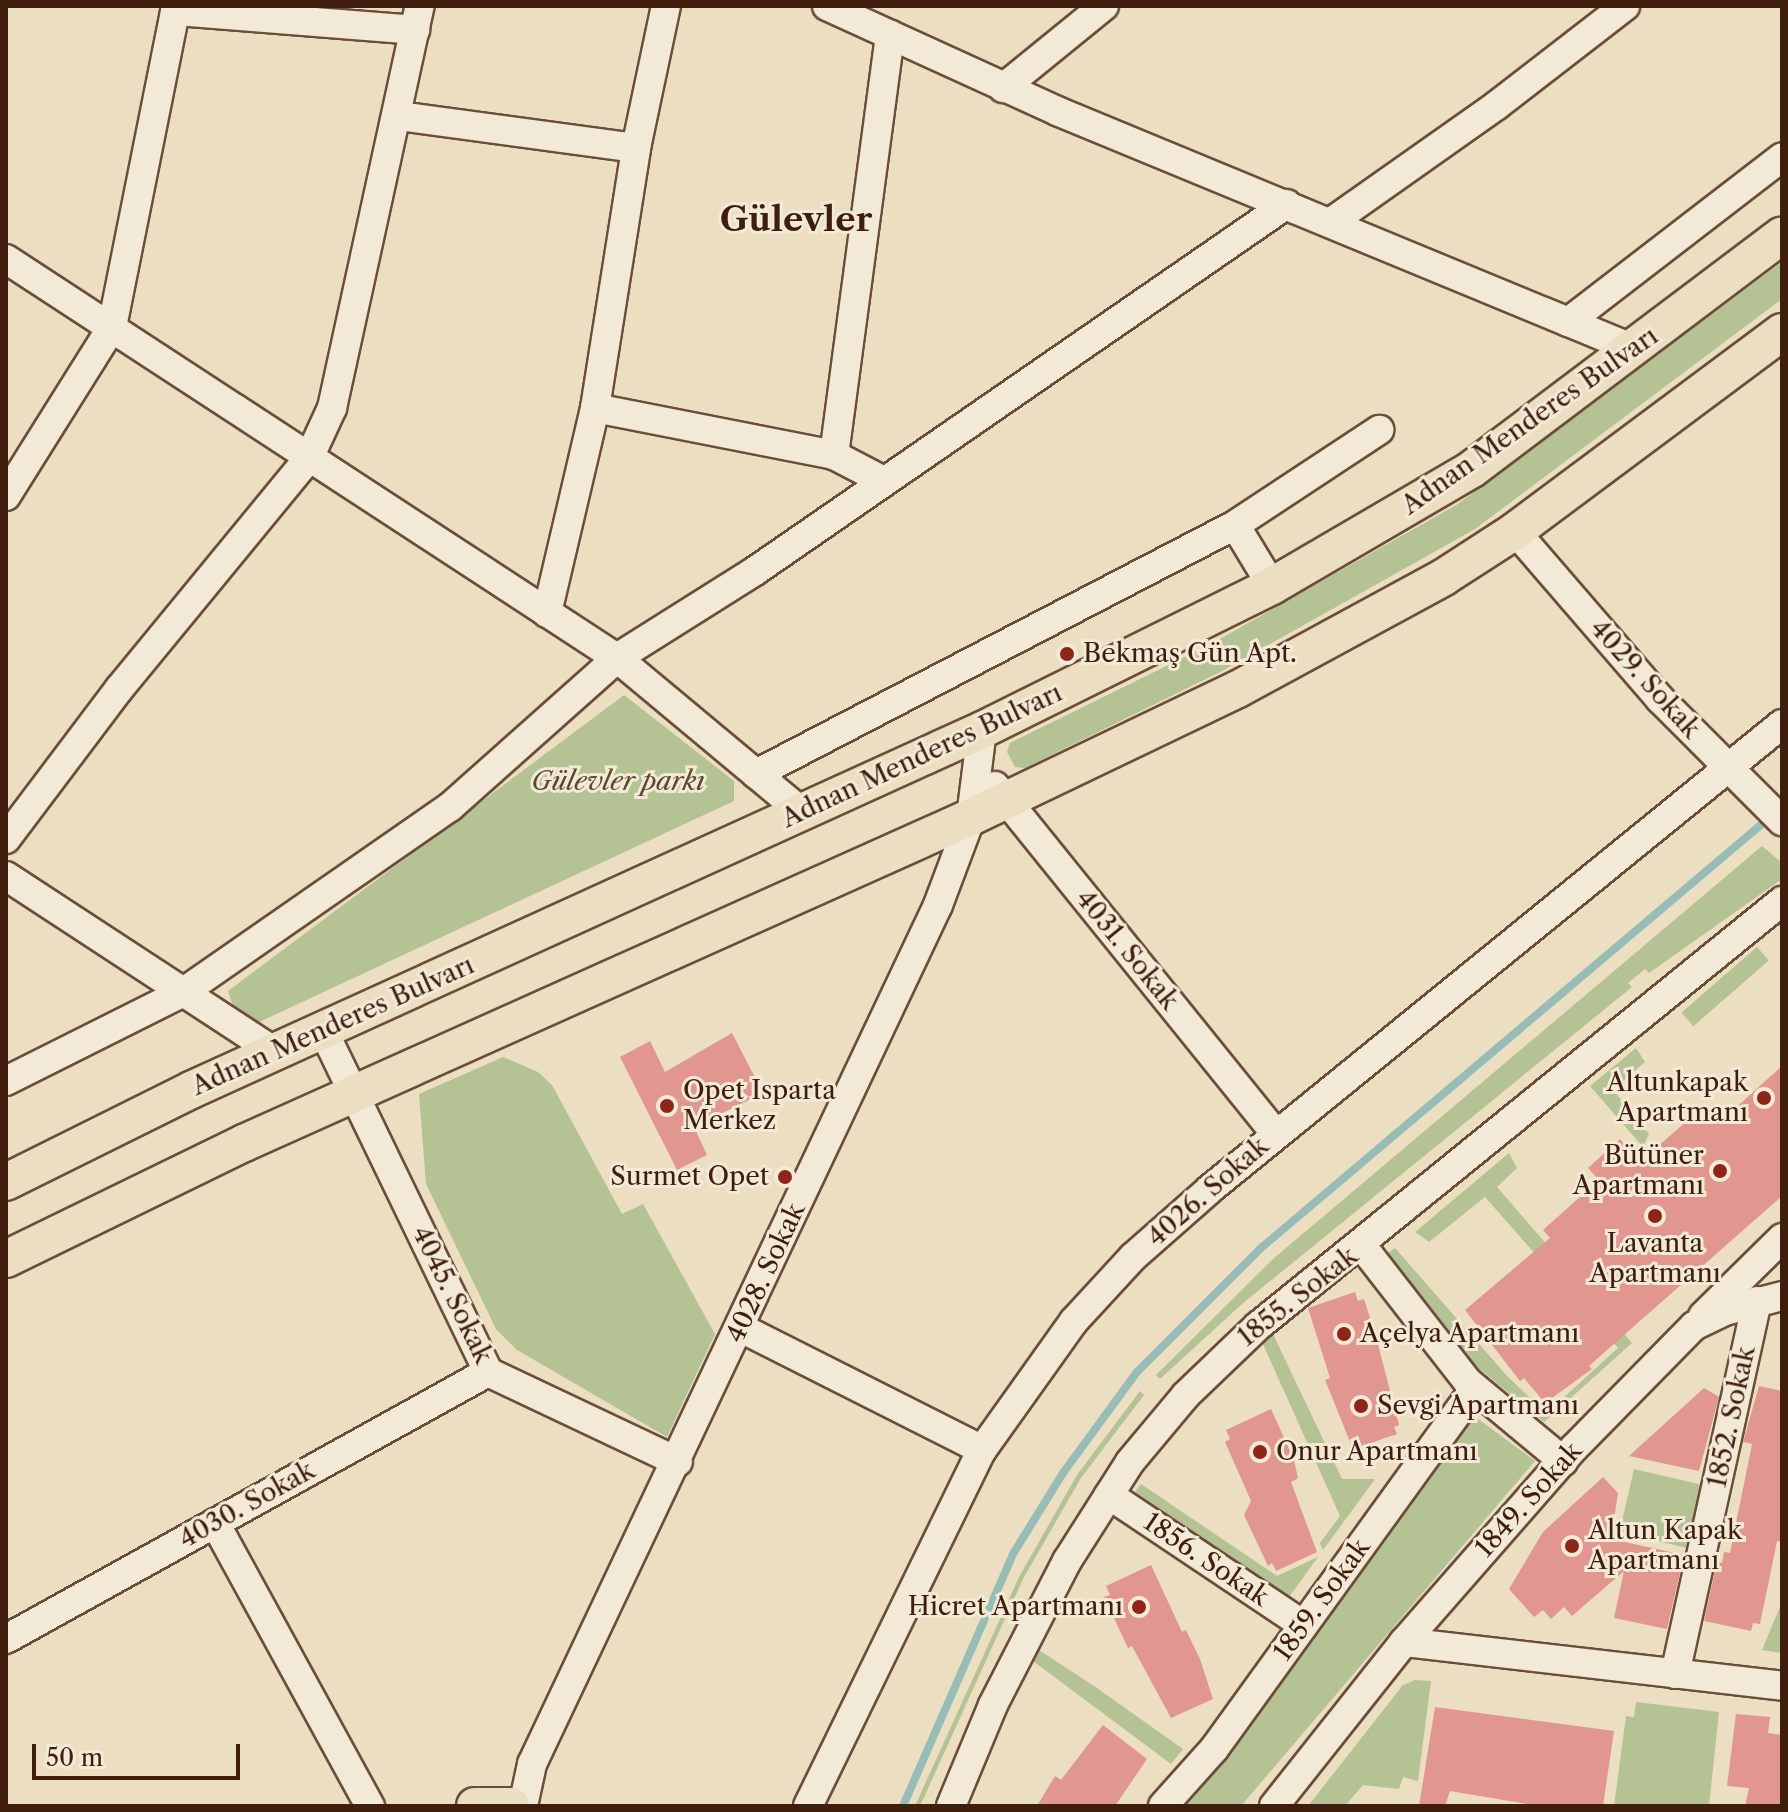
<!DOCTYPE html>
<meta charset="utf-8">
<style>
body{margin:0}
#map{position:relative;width:1788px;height:1812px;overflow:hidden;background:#ebdec1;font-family:"Libre Caslon Text",serif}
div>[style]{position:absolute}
.green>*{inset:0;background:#b5c294;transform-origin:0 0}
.stream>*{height:8px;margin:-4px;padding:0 4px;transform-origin:4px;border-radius:4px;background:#98bcb6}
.building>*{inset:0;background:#e1968f}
.roads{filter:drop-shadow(2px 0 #6b4e3a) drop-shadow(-2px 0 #6b4e3a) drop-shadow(0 2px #6b4e3a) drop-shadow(0 -2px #6b4e3a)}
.minor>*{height:28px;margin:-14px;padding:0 14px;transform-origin:14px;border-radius:14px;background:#f2ead7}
.major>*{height:36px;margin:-18px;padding:0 18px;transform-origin:18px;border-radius:18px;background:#ebdec1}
.dots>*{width:22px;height:22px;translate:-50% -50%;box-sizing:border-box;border:4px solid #f2ead7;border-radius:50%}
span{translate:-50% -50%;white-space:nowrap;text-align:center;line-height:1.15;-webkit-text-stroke:6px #f2ead7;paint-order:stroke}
.street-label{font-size:26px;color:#401e0d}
.poi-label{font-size:26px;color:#401e0d}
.left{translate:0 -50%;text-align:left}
.right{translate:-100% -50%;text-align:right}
.park-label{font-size:26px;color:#5d472f;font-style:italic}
.district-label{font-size:34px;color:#401e0d;font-weight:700}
.frame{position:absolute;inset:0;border:8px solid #401e0d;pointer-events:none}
.scale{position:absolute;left:32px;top:1744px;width:208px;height:36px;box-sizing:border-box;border:4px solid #401e0d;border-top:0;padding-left:10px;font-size:24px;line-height:28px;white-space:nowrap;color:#401e0d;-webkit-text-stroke:6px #f2ead7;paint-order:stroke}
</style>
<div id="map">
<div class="green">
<i style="clip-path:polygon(1782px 262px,1782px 299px,1475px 529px,1222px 671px,1025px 768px,1015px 767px,1007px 752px,1010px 743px,1211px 644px,1458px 504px)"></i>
<i style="clip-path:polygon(624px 695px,734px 781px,734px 801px,255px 1024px,234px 1009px,228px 991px)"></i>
<i style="clip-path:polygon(1762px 846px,1782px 863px,1782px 879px,1649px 973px,1645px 969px,1628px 983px,1632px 987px,1242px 1304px,1160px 1379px,1156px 1375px,1273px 1259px)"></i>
<i style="left:1757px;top:947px;width:18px;height:100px;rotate:49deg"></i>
<i style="clip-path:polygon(1636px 1048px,1645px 1062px,1613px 1090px,1649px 1134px,1643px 1147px,1590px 1086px)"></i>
<i style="clip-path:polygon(503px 1057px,538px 1072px,552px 1085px,622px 1214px,643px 1204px,715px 1334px,667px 1437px,517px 1350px,496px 1329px,426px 1184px,419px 1094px)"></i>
<i style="clip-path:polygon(1509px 1153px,1517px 1168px,1497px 1187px,1632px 1343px,1544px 1422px,1476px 1366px,1388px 1253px,1395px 1248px,1508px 1377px,1544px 1411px,1550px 1410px,1618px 1348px,1485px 1197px,1429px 1242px,1415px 1232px)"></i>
<i style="clip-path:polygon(1272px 1332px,1342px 1479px,1375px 1479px,1323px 1550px,1320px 1543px,1340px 1516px,1262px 1342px)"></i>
<i style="clip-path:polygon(1140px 1391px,1144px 1395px,1081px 1478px,1023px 1579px,920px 1806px,915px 1806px,1019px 1577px,1077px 1475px)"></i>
<i style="clip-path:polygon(1474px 1416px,1535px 1461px,1241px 1806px,1184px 1806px)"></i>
<i style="left:1634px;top:1469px;width:73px;height:65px;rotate:13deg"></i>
<i style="clip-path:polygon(1141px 1484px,1277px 1576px,1318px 1557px,1289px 1597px,1135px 1492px)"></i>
<i style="clip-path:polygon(1782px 1602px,1782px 1653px,1762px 1650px)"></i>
<i style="clip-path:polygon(1039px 1650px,1094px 1686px,1183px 1749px,1171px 1764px,1033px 1661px)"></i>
<i style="clip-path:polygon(1415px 1680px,1431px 1681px,1418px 1781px,1403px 1777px,1399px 1789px,1363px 1785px,1345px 1806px,1308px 1806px,1403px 1685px)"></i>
<i style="clip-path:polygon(1636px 1702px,1719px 1712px,1709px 1806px,1614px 1806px,1626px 1716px,1634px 1717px)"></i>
</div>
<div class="stream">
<i style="left:903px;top:1806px;width:275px;rotate:-66.4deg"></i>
<i style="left:1013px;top:1554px;width:95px;rotate:-58.3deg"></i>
<i style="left:1063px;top:1473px;width:125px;rotate:-53.8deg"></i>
<i style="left:1137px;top:1372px;width:175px;rotate:-45deg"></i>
<i style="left:1261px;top:1248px;width:666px;rotate:-40.25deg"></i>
</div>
<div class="building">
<i style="clip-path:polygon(732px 1033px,763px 1093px,694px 1127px,707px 1155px,677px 1170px,620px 1057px,650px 1041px,665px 1072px)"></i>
<i style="clip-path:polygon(1782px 1066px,1782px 1196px,1607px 1350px,1589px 1366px,1592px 1369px,1545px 1403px,1524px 1378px,1520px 1381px,1465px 1310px,1550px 1238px,1543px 1230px,1599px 1180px,1588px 1168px,1620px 1139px,1640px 1162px,1704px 1106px,1719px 1123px)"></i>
<i style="clip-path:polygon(1355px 1292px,1358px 1301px,1364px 1299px,1375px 1333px,1399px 1425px,1394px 1427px,1397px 1434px,1353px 1449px,1325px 1380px,1330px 1378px,1308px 1308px)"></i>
<i style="clip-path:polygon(1759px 1386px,1782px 1391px,1782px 1542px,1777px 1541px,1760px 1624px,1753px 1623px,1751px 1631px,1704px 1621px,1717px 1562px,1722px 1563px,1724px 1552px,1730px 1553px,1752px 1444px,1743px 1442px)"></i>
<i style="clip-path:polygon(1704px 1388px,1719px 1397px,1699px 1471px,1629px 1456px)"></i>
<i style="clip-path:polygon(1271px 1409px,1294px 1460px,1298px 1478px,1291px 1482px,1317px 1552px,1276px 1571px,1272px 1563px,1268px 1566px,1244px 1515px,1251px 1501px,1225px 1442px,1230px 1439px,1226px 1430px)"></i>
<i style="clip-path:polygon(1603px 1477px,1618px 1493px,1611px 1539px,1684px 1555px,1667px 1629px,1614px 1618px,1624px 1571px,1572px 1616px,1564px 1607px,1551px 1619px,1543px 1610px,1534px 1617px,1509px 1589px,1543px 1532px)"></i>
<i style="clip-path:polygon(1151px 1565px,1182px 1632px,1186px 1630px,1200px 1659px,1213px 1699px,1171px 1718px,1132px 1646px,1128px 1648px,1104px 1597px,1110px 1595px,1106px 1586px)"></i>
<i style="clip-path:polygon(1435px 1707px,1614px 1731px,1603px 1806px,1539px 1806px,1450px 1791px,1445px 1806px,1419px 1806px)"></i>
<i style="clip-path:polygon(1736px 1714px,1770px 1717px,1768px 1733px,1782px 1735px,1782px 1806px,1745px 1806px,1749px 1788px,1727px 1786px)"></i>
<i style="clip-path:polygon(1103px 1725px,1147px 1759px,1115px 1806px,1037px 1806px,1055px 1776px,1061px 1780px)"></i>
</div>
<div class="roads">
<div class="minor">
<i style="left:827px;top:6px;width:253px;rotate:24.5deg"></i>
<i style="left:1057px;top:111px;width:624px;rotate:22.42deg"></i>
<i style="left:1003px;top:88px;width:130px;rotate:-39.1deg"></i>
<i style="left:399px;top:116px;width:239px;rotate:7.7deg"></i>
<i style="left:1330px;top:223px;width:204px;rotate:-35.2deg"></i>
<i style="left:1497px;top:105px;width:162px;rotate:-37.7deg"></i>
<i style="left:6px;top:259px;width:730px;rotate:33.15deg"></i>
<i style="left:617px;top:658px;width:241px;rotate:39.8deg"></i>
<i style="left:1568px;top:322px;width:270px;rotate:-37.6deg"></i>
<i style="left:595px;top:408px;width:263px;rotate:-81deg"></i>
<i style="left:636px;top:148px;width:145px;rotate:-78.1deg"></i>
<i style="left:834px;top:455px;width:424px;rotate:-82.4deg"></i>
<i style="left:6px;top:496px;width:199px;rotate:-57.9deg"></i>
<i style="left:112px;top:327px;width:322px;rotate:-78.7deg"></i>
<i style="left:175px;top:11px;width:241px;rotate:4.5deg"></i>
<i style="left:1515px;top:531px;width:222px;rotate:49.2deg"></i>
<i style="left:1660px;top:699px;width:173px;rotate:45deg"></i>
<i style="left:1272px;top:586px;width:71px;rotate:-121.2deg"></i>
<i style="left:1235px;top:525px;width:173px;rotate:-33.4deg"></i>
<i style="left:547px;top:613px;width:211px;rotate:-76.8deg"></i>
<i style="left:595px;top:408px;width:244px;rotate:11.1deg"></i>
<i style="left:834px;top:455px;width:56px;rotate:27.5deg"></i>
<i style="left:756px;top:774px;width:540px;rotate:-27.47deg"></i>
<i style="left:995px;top:786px;width:447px;rotate:51.1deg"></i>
<i style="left:6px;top:839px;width:188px;rotate:-53deg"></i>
<i style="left:119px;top:689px;width:299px;rotate:-50.6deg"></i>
<i style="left:309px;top:458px;width:55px;rotate:-65.3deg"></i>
<i style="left:332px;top:408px;width:412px;rotate:-77.7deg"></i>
<i style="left:6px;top:876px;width:321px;rotate:33.2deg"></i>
<i style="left:323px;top:1030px;width:380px;rotate:64.2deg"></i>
<i style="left:488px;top:1372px;width:210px;rotate:25.3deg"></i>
<i style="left:6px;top:1081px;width:197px;rotate:-26.6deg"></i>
<i style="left:182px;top:993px;width:326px;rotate:-34.8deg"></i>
<i style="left:450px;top:807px;width:224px;rotate:-41.7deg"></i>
<i style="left:617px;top:658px;width:163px;rotate:-32.2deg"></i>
<i style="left:755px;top:571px;width:646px;rotate:-34.6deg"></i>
<i style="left:1362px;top:1246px;width:172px;rotate:52.1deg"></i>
<i style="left:1468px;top:1382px;width:124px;rotate:39.7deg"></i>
<i style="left:1703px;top:1316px;width:111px;rotate:-44.6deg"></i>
<i style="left:741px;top:1328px;width:270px;rotate:26.8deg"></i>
<i style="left:1109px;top:1495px;width:234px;rotate:33.8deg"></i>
<i style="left:215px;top:1523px;width:323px;rotate:61.3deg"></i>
<i style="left:6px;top:1639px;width:551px;rotate:-28.98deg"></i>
<i style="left:1404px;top:1642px;width:258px;rotate:-48.8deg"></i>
<i style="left:1574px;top:1448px;width:171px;rotate:-45.5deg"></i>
<i style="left:1694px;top:1326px;width:34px;rotate:-26deg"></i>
<i style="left:1725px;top:1311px;width:59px;rotate:-14.7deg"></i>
<i style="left:1675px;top:1674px;width:382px;rotate:-77.6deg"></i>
<i style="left:523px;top:1806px;width:43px;rotate:-77.9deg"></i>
<i style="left:532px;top:1764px;width:950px;rotate:-64.7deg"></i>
<i style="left:938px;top:905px;width:94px;rotate:-69.4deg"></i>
<i style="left:971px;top:817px;width:88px;rotate:-82.8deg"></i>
<i style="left:808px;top:1806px;width:396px;rotate:-64deg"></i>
<i style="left:982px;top:1450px;width:158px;rotate:-54.5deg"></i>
<i style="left:1074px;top:1321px;width:87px;rotate:-47.3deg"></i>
<i style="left:1133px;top:1257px;width:103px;rotate:-41.4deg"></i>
<i style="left:1210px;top:1189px;width:737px;rotate:-39.11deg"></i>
<i style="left:951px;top:1806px;width:109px;rotate:-67.4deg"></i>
<i style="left:993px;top:1705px;width:162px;rotate:-62.8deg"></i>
<i style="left:1067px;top:1561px;width:117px;rotate:-57.5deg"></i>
<i style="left:1130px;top:1462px;width:87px;rotate:-50.1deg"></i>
<i style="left:1186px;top:1395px;width:100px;rotate:-43.8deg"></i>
<i style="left:1258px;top:1326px;width:675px;rotate:-39.04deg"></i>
<i style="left:1163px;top:1806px;width:76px;rotate:-48.2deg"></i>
<i style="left:1214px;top:1749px;width:445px;rotate:-54.1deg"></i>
<i style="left:1274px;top:1806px;width:209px;rotate:-51.6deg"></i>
<i style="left:1404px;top:1642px;width:381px;rotate:6.6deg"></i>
</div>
<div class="major">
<i style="left:6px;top:1182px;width:207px;rotate:-26.4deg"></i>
<i style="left:191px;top:1090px;width:869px;rotate:-24.47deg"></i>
<i style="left:982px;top:730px;width:324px;rotate:-26.4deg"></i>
<i style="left:1272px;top:586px;width:232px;rotate:-30.3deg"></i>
<i style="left:1472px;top:469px;width:388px;rotate:-37deg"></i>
<i style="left:6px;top:1259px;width:265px;rotate:-26deg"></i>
<i style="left:244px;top:1143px;width:797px;rotate:-24.15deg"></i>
<i style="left:971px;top:817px;width:296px;rotate:-25.6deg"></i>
<i style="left:1238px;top:689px;width:234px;rotate:-28.5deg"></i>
<i style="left:1444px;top:577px;width:85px;rotate:-32.9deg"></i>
<i style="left:1515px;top:531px;width:333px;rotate:-36.7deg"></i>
<i style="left:475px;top:1806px;width:36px"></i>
</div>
</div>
<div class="dots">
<i style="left:1067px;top:654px;background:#8f2418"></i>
<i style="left:1764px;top:1098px;background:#8f2418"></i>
<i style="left:667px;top:1106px;background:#8f2418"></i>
<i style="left:1720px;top:1171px;background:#8f2418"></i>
<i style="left:785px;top:1177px;background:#8f2418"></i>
<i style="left:1655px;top:1216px;background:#8f2418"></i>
<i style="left:1344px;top:1334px;background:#8f2418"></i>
<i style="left:1361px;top:1406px;background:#8f2418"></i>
<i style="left:1260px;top:1452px;background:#8f2418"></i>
<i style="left:1572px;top:1546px;background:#8f2418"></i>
<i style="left:1139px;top:1607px;background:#8f2418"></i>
</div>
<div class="street-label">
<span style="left:1530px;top:421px;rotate:-35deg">Adnan Menderes Bulvarı</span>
<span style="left:1645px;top:679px;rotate:48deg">4029. Sokak</span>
<span style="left:922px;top:756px;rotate:-25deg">Adnan Menderes Bulvarı</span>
<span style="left:1127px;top:950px;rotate:51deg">4031. Sokak</span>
<span style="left:333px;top:1026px;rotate:-24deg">Adnan Menderes Bulvarı</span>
<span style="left:1208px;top:1192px;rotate:-41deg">4026. Sokak</span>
<span style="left:766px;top:1273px;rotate:-65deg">4028. Sokak</span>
<span style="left:452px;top:1295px;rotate:64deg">4045. Sokak</span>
<span style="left:1298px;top:1297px;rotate:-38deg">1855. Sokak</span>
<span style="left:1732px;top:1417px;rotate:-78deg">1852. Sokak</span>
<span style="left:1529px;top:1500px;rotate:-48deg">1849. Sokak</span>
<span style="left:247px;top:1505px;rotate:-29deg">4030. Sokak</span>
<span style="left:1206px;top:1560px;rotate:34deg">1856. Sokak</span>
<span style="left:1322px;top:1600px;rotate:-54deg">1859. Sokak</span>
</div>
<div class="poi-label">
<span class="left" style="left:1083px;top:654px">Bekmaş Gün Apt.</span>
<span class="right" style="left:1748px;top:1098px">Altunkapak<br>Apartmanı</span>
<span class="left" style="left:683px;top:1106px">Opet Isparta<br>Merkez</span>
<span class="right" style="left:1704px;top:1171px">Bütüner<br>Apartmanı</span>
<span class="right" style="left:769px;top:1177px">Surmet Opet</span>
<span style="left:1655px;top:1259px">Lavanta<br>Apartmanı</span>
<span class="left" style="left:1360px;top:1334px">Açelya Apartmanı</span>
<span class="left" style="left:1377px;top:1406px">Sevgi Apartmanı</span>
<span class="left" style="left:1276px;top:1452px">Onur Apartmanı</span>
<span class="left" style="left:1588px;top:1546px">Altun Kapak<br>Apartmanı</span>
<span class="right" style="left:1123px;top:1607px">Hicret Apartmanı</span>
</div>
<div class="park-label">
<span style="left:618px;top:782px">Gülevler parkı</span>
</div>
<div class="district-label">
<span style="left:796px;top:220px">Gülevler</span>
</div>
<div class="frame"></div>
<div class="scale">50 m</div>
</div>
